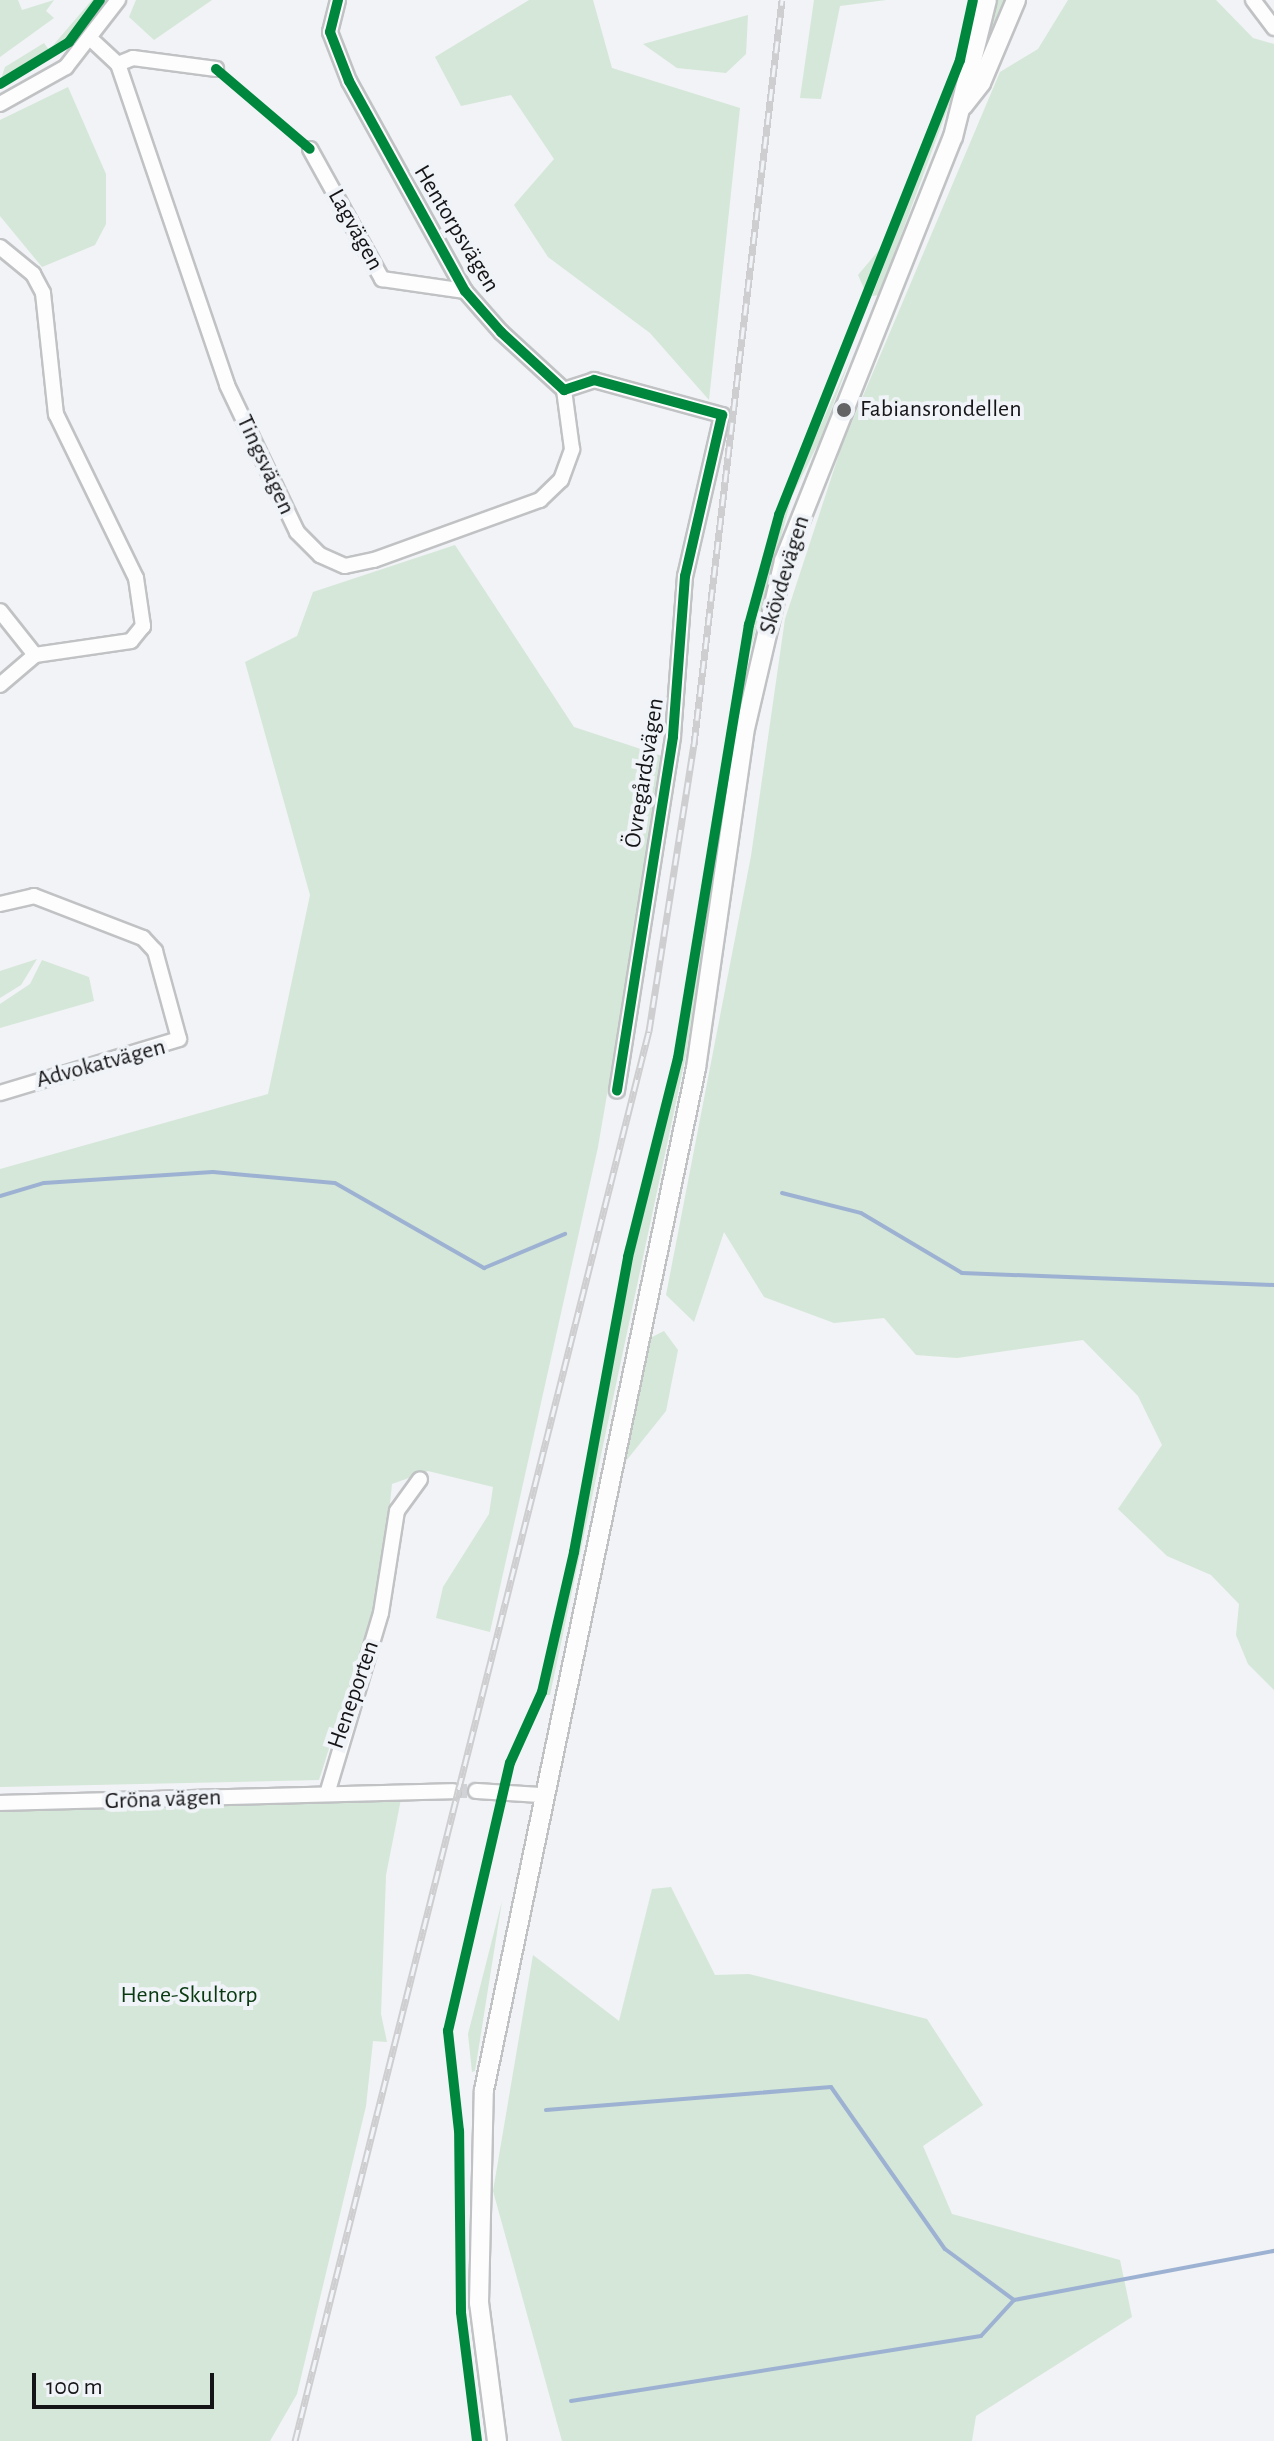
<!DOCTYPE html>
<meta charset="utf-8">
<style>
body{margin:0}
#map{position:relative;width:1274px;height:2441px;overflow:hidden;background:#f1f3f6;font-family:"Alegreya Sans",sans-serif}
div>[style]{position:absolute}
.green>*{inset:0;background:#d5e7d8}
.stream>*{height:4px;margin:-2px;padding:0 2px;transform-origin:2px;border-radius:2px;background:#9db2d2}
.minor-tunnel>*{height:14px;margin-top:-7px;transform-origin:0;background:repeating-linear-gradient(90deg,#d0d2d5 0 14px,transparent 0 21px)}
.roads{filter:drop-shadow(2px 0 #c0c2c4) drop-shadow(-2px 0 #c0c2c4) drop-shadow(0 2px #c0c2c4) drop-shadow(0 -2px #c0c2c4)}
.minor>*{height:14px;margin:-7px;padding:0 7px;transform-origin:7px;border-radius:7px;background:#fdfdfe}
.major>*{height:18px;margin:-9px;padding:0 9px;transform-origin:9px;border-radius:9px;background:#fdfdfe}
.rail>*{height:7px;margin-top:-3.5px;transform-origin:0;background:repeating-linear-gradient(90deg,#f0f3f7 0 12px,#ceced0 0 24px);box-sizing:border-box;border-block:2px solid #ceced0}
.cycleway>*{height:10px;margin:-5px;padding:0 5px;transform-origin:5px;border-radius:5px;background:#00873e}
.dots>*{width:22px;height:22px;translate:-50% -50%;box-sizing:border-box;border:4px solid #f0f3f7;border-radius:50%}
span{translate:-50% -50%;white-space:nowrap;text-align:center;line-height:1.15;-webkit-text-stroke:8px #f0f3f7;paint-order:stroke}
.street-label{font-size:24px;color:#151517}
.poi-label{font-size:24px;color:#151517}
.left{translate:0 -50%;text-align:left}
.park-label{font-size:24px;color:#083911}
.scale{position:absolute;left:32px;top:2373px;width:182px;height:36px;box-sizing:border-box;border:4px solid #151517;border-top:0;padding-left:10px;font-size:24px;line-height:28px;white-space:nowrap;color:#151517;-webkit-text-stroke:6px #f0f3f7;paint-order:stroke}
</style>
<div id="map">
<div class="green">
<i style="clip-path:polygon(0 0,18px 0,22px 10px,54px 0,46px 11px,54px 18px,0 57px)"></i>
<i style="clip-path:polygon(92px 0,97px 0,61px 45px,1px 79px,5px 67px,44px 43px,49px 50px)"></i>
<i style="clip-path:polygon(136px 0,212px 0,154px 40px,129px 17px)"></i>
<i style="clip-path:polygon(529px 0,593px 0,612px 68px,740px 108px,709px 400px,650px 333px,548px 257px,514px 205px,554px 159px,511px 95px,461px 106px,435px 57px)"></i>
<i style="clip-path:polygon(814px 0,886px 0,840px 6px,821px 99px,800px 98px)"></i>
<i style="clip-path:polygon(975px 0,982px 0,974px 37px,879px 295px,872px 296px,959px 71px)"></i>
<i style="clip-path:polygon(993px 0,1008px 0,977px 77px)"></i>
<i style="clip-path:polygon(1068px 0,1216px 0,1253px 38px,1274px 44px,1274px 1690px,1248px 1664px,1236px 1635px,1239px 1604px,1211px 1575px,1167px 1556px,1118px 1509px,1162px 1445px,1138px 1396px,1083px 1340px,957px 1358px,916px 1355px,884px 1318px,834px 1323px,764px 1297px,724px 1232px,694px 1322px,666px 1295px,751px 856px,785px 619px,841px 448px,1000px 72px,1038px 49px)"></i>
<i style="clip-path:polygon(748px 15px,746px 54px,726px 73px,677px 68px,643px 44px)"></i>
<i style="clip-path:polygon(68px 87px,106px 174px,106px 224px,95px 245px,42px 267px,0 216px,0 120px)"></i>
<i style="clip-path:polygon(885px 243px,876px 269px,866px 293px,858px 275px)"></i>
<i style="clip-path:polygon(850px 359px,820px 440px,792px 496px,749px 655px,686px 1055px,550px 1695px,545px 1695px,630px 1262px,680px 1061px,744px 656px,787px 501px)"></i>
<i style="clip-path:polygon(455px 545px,574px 727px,665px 757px,598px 1147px,490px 1632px,436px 1618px,443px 1587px,489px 1514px,493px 1487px,428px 1471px,392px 1484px,382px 1582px,319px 1780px,0 1787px,0 1169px,268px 1094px,310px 895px,245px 662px,297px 636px,313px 592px)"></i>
<i style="clip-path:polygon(37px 959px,21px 985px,0 998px,0 971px)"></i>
<i style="clip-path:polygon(42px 960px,89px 977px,94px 1001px,0 1028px,0 1004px,30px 984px)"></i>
<i style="clip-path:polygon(664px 1331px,678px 1350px,666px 1411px,626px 1461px,648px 1339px)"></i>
<i style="clip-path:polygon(401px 1799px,386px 1875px,381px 2014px,387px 2042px,373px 2041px,366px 2106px,297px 2394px,270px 2441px,0 2441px,0 1811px)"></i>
<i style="clip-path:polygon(671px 1887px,715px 1975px,749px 1974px,927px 2019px,983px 2105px,923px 2146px,952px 2214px,1120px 2260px,1132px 2317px,976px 2416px,972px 2441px,562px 2441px,493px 2191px,533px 1955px,619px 2021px,652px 1889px)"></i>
<i style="clip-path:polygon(502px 1901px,475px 2071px,472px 2072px,468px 2034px)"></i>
</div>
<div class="stream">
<i style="left:782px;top:1193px;width:81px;rotate:14.2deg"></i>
<i style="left:861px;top:1213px;width:117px;rotate:30.7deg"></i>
<i style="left:962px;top:1273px;width:312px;rotate:2.2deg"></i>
<i style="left:0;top:1196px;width:46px;rotate:-16.5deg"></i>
<i style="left:44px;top:1183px;width:169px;rotate:-3.7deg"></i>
<i style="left:213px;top:1172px;width:122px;rotate:5.2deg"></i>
<i style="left:335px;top:1183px;width:172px;rotate:29.7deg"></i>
<i style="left:484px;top:1268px;width:88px;rotate:-22.8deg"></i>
<i style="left:546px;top:2110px;width:286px;rotate:-4.6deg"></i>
<i style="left:831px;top:2087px;width:198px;rotate:54.9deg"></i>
<i style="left:945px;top:2249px;width:86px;rotate:36.5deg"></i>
<i style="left:571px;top:2401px;width:415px;rotate:-9deg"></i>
<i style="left:981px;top:2336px;width:49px;rotate:-47.5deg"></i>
<i style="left:1014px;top:2300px;width:265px;rotate:-10.7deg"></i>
</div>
<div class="minor-tunnel">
<i style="left:453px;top:1791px;width:23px"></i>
</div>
<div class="roads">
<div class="minor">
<i style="left:338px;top:0;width:33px;rotate:104deg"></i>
<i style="left:330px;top:32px;width:53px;rotate:68.8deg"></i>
<i style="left:349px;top:81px;width:240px;rotate:61.1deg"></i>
<i style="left:465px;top:291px;width:55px;rotate:48.7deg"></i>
<i style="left:501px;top:332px;width:86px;rotate:42.6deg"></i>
<i style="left:564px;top:390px;width:32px;rotate:-18deg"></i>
<i style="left:594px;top:380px;width:133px;rotate:15.3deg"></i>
<i style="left:722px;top:415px;width:165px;rotate:102.9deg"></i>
<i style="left:685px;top:576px;width:161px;rotate:94.3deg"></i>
<i style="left:673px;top:737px;width:358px;rotate:99deg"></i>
<i style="left:1253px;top:0;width:35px;rotate:53deg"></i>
<i style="left:93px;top:41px;width:34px;rotate:43deg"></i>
<i style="left:118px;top:64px;width:339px;rotate:71.2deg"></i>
<i style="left:227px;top:385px;width:163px;rotate:64.5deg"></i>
<i style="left:297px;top:532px;width:33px;rotate:45deg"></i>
<i style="left:320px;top:555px;width:27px;rotate:24deg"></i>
<i style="left:345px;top:566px;width:30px;rotate:-12deg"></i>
<i style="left:374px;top:560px;width:177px;rotate:-19.9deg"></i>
<i style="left:540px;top:500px;width:29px;rotate:-44deg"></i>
<i style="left:561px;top:480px;width:33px;rotate:-70deg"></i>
<i style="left:572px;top:449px;width:60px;rotate:-97.7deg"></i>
<i style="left:118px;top:64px;width:16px;rotate:-22deg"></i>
<i style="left:133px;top:58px;width:84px;rotate:7.5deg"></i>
<i style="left:0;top:104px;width:76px;rotate:-29.3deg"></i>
<i style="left:66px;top:67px;width:85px;rotate:-52.2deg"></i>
<i style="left:310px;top:149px;width:149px;rotate:61deg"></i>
<i style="left:382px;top:279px;width:84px;rotate:8.2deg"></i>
<i style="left:0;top:247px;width:43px;rotate:39.3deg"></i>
<i style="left:33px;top:274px;width:21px;rotate:62deg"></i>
<i style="left:43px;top:293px;width:122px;rotate:83.9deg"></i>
<i style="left:56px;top:414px;width:182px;rotate:64deg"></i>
<i style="left:136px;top:578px;width:49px;rotate:81.7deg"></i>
<i style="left:143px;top:626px;width:19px;rotate:129deg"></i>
<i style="left:131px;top:641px;width:97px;rotate:171.7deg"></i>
<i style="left:35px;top:655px;width:56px;rotate:-128.5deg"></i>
<i style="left:0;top:685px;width:46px;rotate:-40.6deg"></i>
<i style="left:0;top:904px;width:35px;rotate:-13deg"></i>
<i style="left:34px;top:896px;width:117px;rotate:21.1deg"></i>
<i style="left:143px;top:938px;width:18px;rotate:47deg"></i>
<i style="left:155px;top:951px;width:91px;rotate:74.7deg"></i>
<i style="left:179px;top:1039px;width:187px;rotate:163.2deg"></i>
<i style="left:476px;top:1791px;width:65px;rotate:3.5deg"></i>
<i style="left:327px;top:1794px;width:189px;rotate:-73.4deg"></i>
<i style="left:381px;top:1613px;width:103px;rotate:-81.1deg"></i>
<i style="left:397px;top:1511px;width:39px;rotate:-54deg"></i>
<i style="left:0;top:1803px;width:453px;rotate:-1.5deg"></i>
</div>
<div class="major">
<i style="left:963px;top:106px;width:29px;rotate:-52deg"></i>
<i style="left:981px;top:83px;width:90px;rotate:-67.1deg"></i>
<i style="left:497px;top:2441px;width:139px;rotate:-97.4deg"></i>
<i style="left:479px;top:2303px;width:213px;rotate:-88.7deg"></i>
<i style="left:484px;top:2090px;width:1044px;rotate:-78.28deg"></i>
<i style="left:696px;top:1068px;width:338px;rotate:-81.8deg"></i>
<i style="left:744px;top:733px;width:177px;rotate:-76.9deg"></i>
<i style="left:784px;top:561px;width:456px;rotate:-68.3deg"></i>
<i style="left:953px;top:137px;width:141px;rotate:-76.1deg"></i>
</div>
</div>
<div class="rail">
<i style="left:295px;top:2441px;width:1454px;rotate:-75.91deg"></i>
<i style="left:649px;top:1031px;width:291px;rotate:-81.1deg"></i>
<i style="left:694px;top:744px;width:749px;rotate:-83.25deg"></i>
</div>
<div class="cycleway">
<i style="left:338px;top:0;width:33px;rotate:104deg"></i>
<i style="left:330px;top:32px;width:53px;rotate:68.8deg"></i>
<i style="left:349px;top:81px;width:240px;rotate:61.1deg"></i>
<i style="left:465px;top:291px;width:55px;rotate:48.7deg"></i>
<i style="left:501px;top:332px;width:86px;rotate:42.6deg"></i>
<i style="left:564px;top:390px;width:32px;rotate:-18deg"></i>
<i style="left:594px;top:380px;width:133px;rotate:15.3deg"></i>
<i style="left:722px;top:415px;width:165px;rotate:102.9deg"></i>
<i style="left:685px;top:576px;width:161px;rotate:94.3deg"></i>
<i style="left:673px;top:737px;width:358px;rotate:99deg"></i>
<i style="left:216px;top:69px;width:123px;rotate:40.4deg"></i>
<i style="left:0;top:84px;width:81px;rotate:-31.3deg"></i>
<i style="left:69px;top:42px;width:52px;rotate:-53.6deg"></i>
<i style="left:477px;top:2441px;width:130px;rotate:-97.1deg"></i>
<i style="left:461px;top:2312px;width:181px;rotate:-90.6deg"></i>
<i style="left:459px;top:2131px;width:101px;rotate:-96.3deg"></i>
<i style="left:448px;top:2031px;width:275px;rotate:-77deg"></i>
<i style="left:510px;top:1763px;width:78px;rotate:-65.7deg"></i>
<i style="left:542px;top:1692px;width:144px;rotate:-77.1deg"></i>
<i style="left:574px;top:1552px;width:300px;rotate:-79.6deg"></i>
<i style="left:628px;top:1257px;width:205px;rotate:-75.9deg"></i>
<i style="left:678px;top:1058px;width:439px;rotate:-80.7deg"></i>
<i style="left:749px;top:625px;width:114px;rotate:-74.7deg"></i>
<i style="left:779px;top:515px;width:490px;rotate:-68.3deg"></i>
<i style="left:960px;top:60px;width:61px;rotate:-77.8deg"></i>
</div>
<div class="dots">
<i style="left:844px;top:410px;background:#626365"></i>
</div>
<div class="street-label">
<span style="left:456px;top:229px;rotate:59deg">Hentorpsvägen</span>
<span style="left:355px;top:230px;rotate:61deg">Lagvägen</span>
<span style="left:265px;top:465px;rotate:65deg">Tingsvägen</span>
<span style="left:785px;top:575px;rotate:-73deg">Skövdevägen</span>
<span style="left:645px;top:773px;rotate:-81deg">Övregårdsvägen</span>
<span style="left:101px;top:1064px;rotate:-15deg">Advokatvägen</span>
<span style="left:354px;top:1695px;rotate:-71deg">Heneporten</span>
<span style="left:163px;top:1800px;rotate:-2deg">Gröna vägen</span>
</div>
<div class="poi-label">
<span class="left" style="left:860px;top:410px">Fabiansrondellen</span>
</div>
<div class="park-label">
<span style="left:189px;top:1996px">Hene-Skultorp</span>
</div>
<div class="scale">100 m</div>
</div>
